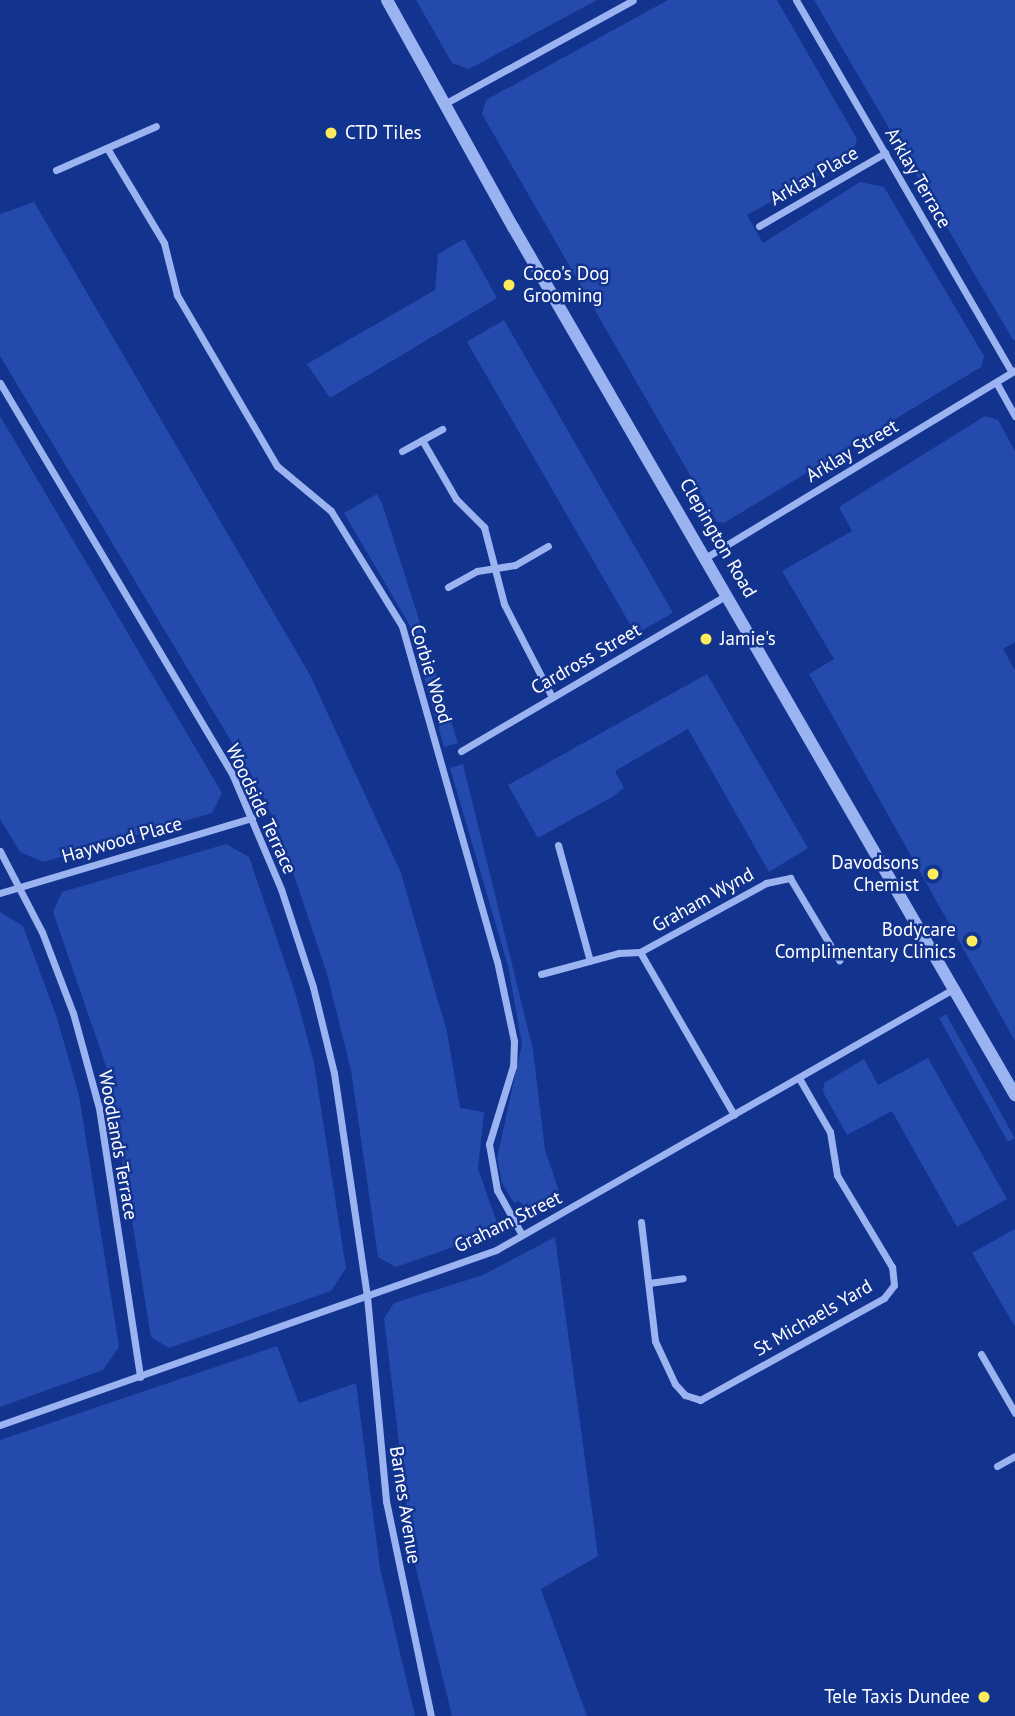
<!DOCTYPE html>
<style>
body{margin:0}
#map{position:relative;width:1015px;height:1716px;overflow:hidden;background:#12338e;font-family:"PT Sans",sans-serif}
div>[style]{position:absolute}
.green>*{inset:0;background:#244aad;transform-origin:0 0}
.minor>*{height:7px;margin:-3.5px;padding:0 3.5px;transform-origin:3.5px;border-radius:3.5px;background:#9bb3f1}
.tertiary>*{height:12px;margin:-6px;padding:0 6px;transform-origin:6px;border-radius:6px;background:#9bb3f1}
.dots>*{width:19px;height:19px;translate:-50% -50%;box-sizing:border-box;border:4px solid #12338e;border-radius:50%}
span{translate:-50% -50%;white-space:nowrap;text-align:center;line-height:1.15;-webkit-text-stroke:5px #12338e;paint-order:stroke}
.poi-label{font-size:19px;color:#fff}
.left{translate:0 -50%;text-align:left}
.right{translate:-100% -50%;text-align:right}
.street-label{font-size:19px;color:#fff}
</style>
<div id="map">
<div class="green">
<i style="clip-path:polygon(416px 0,597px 0,469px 69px,452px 63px)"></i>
<i style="clip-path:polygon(668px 0,777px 0,857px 139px,851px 158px,747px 215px,763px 243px,860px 182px,884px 187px,984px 356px,981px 367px,724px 523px,717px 522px,482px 114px,486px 100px)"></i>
<i style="clip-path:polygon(814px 0,1015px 0,1015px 340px,1013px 340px)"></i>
<i style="clip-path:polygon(34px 202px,310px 675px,401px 873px,447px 1032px,460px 1108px,484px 1112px,478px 1169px,499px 1228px,479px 1238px,396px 1267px,378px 1257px,351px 1070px,327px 974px,283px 842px,261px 791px,0 356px,0 214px)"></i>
<i style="clip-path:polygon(464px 239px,497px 298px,330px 398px,307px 364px,435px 290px,438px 254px)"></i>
<i style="left:504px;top:320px;width:338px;height:43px;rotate:60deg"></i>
<i style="clip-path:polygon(0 416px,222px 793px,212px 813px,43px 862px,20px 852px,0 819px)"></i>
<i style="clip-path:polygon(985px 416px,998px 420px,1015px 451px,1015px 642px,1003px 649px,1015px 670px,1015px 1041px,809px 674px,834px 659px,782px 571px,852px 531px,839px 507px)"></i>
<i style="clip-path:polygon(377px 494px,382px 503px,458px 743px,444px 747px,409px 624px,344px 513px)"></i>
<i style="clip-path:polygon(707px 674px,808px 848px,769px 872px,688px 729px,615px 771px,624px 788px,614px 796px,538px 838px,508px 785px)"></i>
<i style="clip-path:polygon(463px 764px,533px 1050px,545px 1150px,560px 1194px,531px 1211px,518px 1201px,514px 1203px,502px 1183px,497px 1158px,522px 1044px,508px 966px,450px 768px)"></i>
<i style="clip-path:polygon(226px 844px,249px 857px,295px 992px,314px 1063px,346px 1268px,331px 1291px,169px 1348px,151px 1337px,108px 1072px,53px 912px,62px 892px)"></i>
<i style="clip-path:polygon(0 912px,23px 926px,57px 1018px,79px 1095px,119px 1347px,103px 1370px,0 1407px)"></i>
<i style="left:946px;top:1014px;width:142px;height:8px;rotate:61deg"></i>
<i style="clip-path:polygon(928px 1058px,1007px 1199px,957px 1227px,892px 1111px,847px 1135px,823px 1092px,824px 1083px,864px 1059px,878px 1085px)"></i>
<i style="clip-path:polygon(1015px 1229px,1015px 1325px,1014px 1325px,972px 1253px)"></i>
<i style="clip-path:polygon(555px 1237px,598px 1556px,541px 1589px,587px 1716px,452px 1716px,412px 1552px,384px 1318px,394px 1303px,483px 1275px)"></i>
<i style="clip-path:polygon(277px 1346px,299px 1403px,356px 1383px,380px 1568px,415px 1716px,0 1716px,0 1440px)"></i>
</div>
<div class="minor">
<i style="left:796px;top:0;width:430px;rotate:59.9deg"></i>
<i style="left:446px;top:103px;width:213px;rotate:-28.8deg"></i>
<i style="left:107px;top:148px;width:111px;rotate:59deg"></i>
<i style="left:164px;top:243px;width:54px;rotate:76deg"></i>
<i style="left:177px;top:295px;width:198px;rotate:59.7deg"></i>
<i style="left:277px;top:466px;width:70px;rotate:39.8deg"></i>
<i style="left:331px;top:511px;width:135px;rotate:58.3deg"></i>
<i style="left:402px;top:626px;width:348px;rotate:74.2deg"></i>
<i style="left:497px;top:961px;width:82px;rotate:78deg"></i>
<i style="left:514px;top:1041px;width:25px;rotate:92deg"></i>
<i style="left:513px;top:1066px;width:82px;rotate:107.1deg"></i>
<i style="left:489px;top:1144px;width:47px;rotate:80.1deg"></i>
<i style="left:497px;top:1190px;width:51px;rotate:60.9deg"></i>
<i style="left:56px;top:170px;width:109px;rotate:-23.7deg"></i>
<i style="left:759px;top:226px;width:146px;rotate:-30.1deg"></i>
<i style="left:996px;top:382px;width:39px;rotate:61deg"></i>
<i style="left:0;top:383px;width:457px;rotate:59.3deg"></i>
<i style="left:233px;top:776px;width:123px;rotate:67deg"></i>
<i style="left:281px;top:889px;width:103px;rotate:71.9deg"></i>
<i style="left:313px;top:987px;width:89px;rotate:76.3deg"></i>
<i style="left:334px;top:1073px;width:225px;rotate:81.6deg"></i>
<i style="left:367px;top:1296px;width:206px;rotate:84.7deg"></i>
<i style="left:386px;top:1501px;width:220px;rotate:78.2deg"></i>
<i style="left:422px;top:440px;width:68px;rotate:60deg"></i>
<i style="left:456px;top:499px;width:40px;rotate:45deg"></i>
<i style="left:484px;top:527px;width:80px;rotate:75.4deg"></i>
<i style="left:504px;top:604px;width:105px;rotate:62.7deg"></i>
<i style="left:402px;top:451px;width:46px;rotate:-28.8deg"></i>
<i style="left:705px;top:558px;width:363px;rotate:-31.2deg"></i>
<i style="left:448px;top:587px;width:33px;rotate:-29deg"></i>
<i style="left:477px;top:571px;width:38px;rotate:-9deg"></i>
<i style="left:515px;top:565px;width:38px;rotate:-30deg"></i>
<i style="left:461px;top:751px;width:308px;rotate:-30.4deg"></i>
<i style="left:558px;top:845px;width:120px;rotate:74.6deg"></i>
<i style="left:0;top:851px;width:91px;rotate:62.6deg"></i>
<i style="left:42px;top:932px;width:87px;rotate:69.1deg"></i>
<i style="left:73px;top:1013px;width:98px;rotate:74.7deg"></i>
<i style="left:99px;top:1108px;width:272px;rotate:81.3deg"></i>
<i style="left:0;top:893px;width:263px;rotate:-16.6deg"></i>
<i style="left:640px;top:952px;width:188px;rotate:60deg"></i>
<i style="left:541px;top:974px;width:81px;rotate:-15.1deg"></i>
<i style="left:619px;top:953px;width:21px;rotate:-3deg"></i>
<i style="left:640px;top:952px;width:144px;rotate:-28.7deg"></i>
<i style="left:766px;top:883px;width:25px;rotate:-12deg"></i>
<i style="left:790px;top:878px;width:96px;rotate:59.1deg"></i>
<i style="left:641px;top:1222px;width:120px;rotate:83.3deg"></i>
<i style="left:655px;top:1341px;width:47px;rotate:65.1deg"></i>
<i style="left:675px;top:1384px;width:15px;rotate:48deg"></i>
<i style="left:685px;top:1395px;width:16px;rotate:18deg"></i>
<i style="left:700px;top:1400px;width:210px;rotate:-29deg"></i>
<i style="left:884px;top:1298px;width:16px;rotate:-52deg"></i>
<i style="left:894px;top:1285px;width:18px;rotate:-96deg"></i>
<i style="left:892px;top:1267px;width:107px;rotate:-120.9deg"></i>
<i style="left:837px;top:1175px;width:44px;rotate:-99.2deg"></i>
<i style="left:830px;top:1132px;width:62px;rotate:-119.9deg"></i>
<i style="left:649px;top:1283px;width:34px;rotate:-8deg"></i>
<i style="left:981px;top:1354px;width:68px;rotate:60deg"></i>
<i style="left:0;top:1425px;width:526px;rotate:-19.43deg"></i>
<i style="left:496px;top:1250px;width:529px;rotate:-29.72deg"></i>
<i style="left:997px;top:1466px;width:21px;rotate:-29deg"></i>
</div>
<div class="tertiary">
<i style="left:387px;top:0;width:260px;rotate:61deg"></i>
<i style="left:513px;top:227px;width:1003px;rotate:59.96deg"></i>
</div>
<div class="dots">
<i style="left:331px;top:133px;background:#ffec5c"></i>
<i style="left:509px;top:285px;background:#ffec5c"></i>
<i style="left:706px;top:639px;background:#ffec5c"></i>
<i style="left:933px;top:874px;background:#ffec5c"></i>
<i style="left:972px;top:941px;background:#ffec5c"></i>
<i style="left:984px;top:1697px;background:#ffec5c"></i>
</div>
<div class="poi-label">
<span class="left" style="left:345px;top:133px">CTD Tiles</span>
<span class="left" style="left:523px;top:285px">Coco's Dog<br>Grooming</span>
<span class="left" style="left:720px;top:639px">Jamie's</span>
<span class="right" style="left:919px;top:874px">Davodsons<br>Chemist</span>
<span class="right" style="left:956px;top:941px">Bodycare<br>Complimentary Clinics</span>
<span class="right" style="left:970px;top:1697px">Tele Taxis Dundee</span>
</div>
<div class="street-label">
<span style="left:814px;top:176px;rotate:-30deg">Arklay Place</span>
<span style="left:918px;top:178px;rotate:60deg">Arklay Terrace</span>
<span style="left:852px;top:451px;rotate:-31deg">Arklay Street</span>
<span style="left:718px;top:538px;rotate:60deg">Clepington Road</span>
<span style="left:586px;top:659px;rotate:-30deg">Cardross Street</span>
<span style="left:431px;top:674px;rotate:73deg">Corbie Wood</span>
<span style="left:261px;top:809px;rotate:65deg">Woodside Terrace</span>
<span style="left:122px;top:840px;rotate:-16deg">Haywood Place</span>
<span style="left:703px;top:900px;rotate:-29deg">Graham Wynd</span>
<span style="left:118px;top:1145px;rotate:80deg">Woodlands Terrace</span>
<span style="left:508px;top:1222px;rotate:-26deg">Graham Street</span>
<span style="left:813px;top:1318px;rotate:-30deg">St Michaels Yard</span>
<span style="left:405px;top:1505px;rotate:81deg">Barnes Avenue</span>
</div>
</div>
